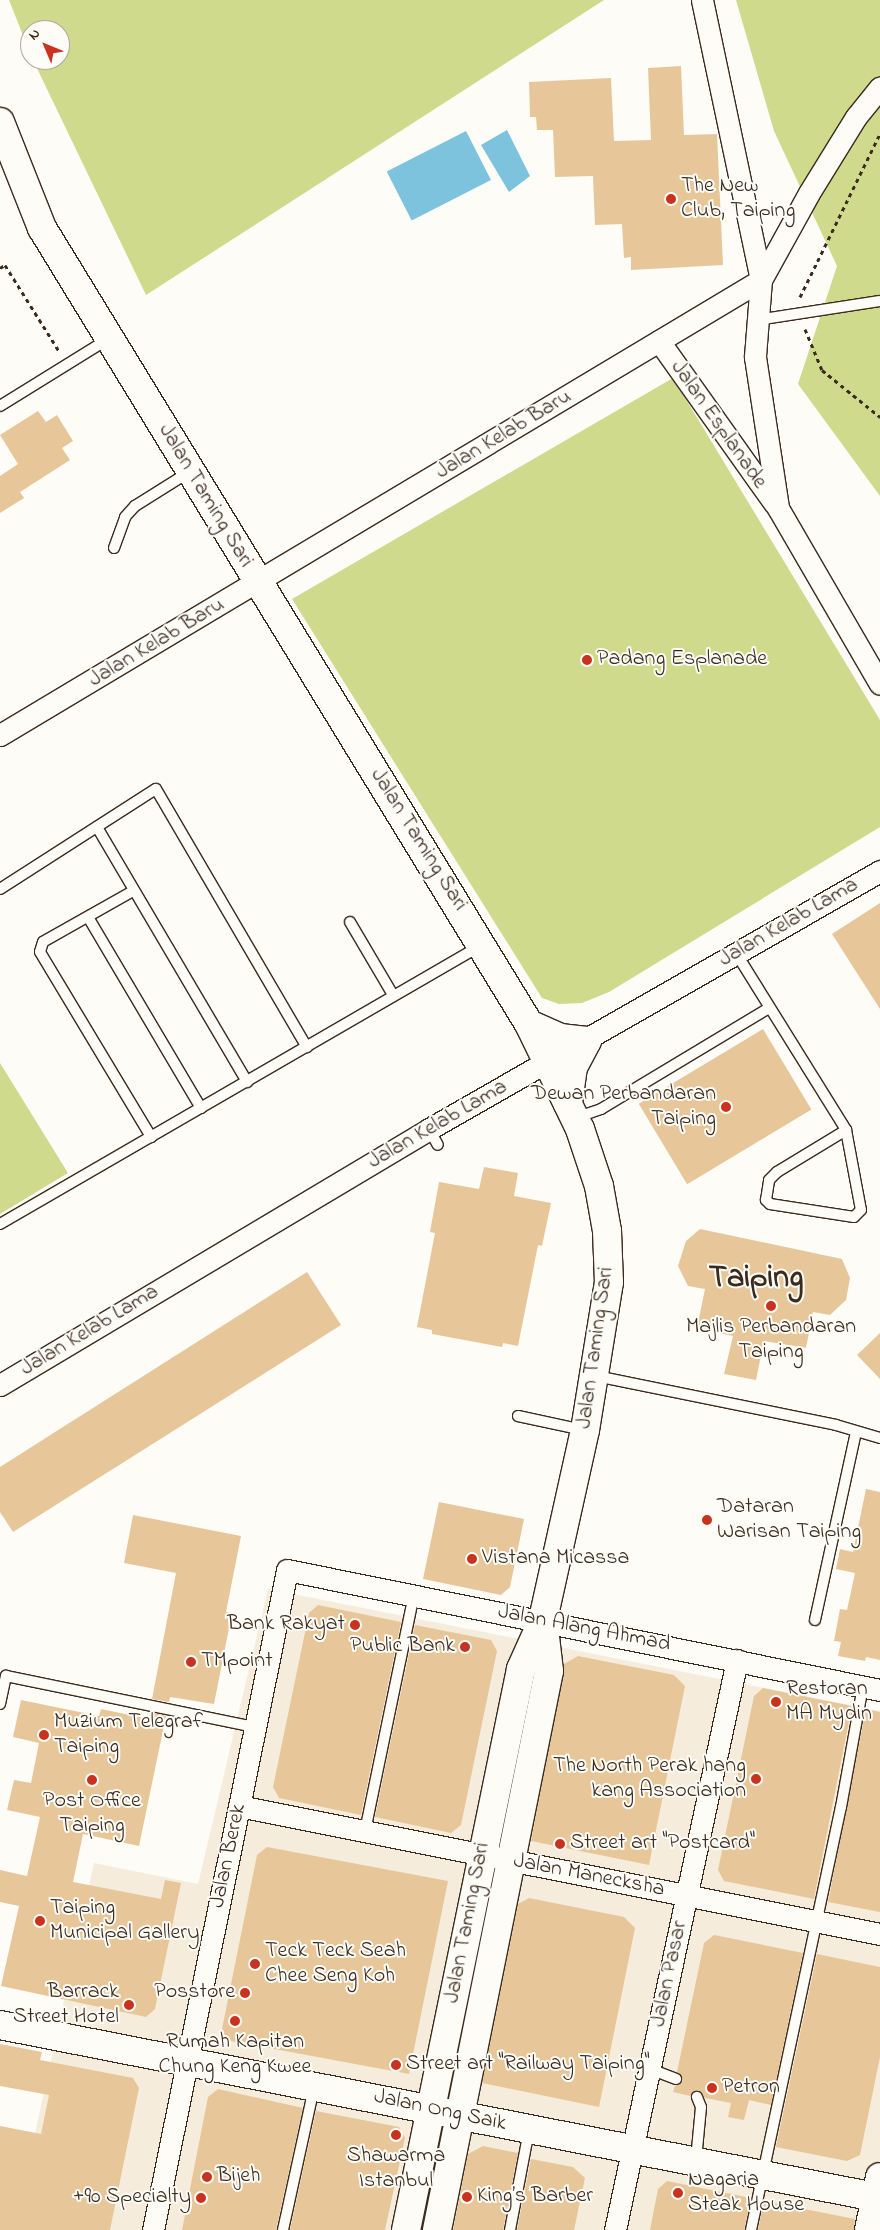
<!DOCTYPE html>
<meta charset="utf-8">
<style>
body{margin:0}
#map{position:relative;width:880px;height:2230px;overflow:hidden;background:#fdfcf7;font-family:"Indie Flower",sans-serif}
div>[style]{position:absolute}
.built>*{inset:0;background:#f6ecdb}
.green>*{inset:0;background:#cfda8d}
.water>*{inset:0;background:#7dc3de;transform-origin:0 0}
.building>*{inset:0;background:#e7c799;transform-origin:0 0}
.path>*{height:3px;margin-top:-1.5px;transform-origin:0;background:repeating-linear-gradient(90deg,#3b2a1e 0 4px,transparent 0 8px)}
.roads{filter:drop-shadow(1px 0 #3b2a1e) drop-shadow(-1px 0 #3b2a1e) drop-shadow(0 1px #3b2a1e) drop-shadow(0 -1px #3b2a1e)}
.service>*{height:10px;margin:-5px;padding:0 5px;transform-origin:5px;border-radius:5px;background:#fdfcf7}
.minor>*{height:21px;margin:-10.5px;padding:0 10.5px;transform-origin:10.5px;border-radius:10.5px;background:#fdfcf7}
.secondary>*{height:28px;margin:-14px;padding:0 14px;transform-origin:14px;border-radius:14px;background:#fdfcf7}
.primary>*{height:28px;margin:-14px;padding:0 14px;transform-origin:14px;border-radius:14px;background:#fdfcf7}
.dots>*{width:14px;height:14px;translate:-50% -50%;box-sizing:border-box;border:2px solid #fdfcf7;border-radius:50%}
span{translate:-50% -50%;white-space:nowrap;text-align:center;line-height:1.15;-webkit-text-stroke:4px #fdfcf7;paint-order:stroke}
.poi-label{font-size:22px;color:#3b2a1e}
.left{translate:0 -50%;text-align:left}
.right{translate:-100% -50%;text-align:right}
.street-label{font-size:22px;color:#3b2a1e}
.town-label{font-size:32px;color:#3b2a1e;font-weight:700}
.north{position:absolute;left:20px;top:20px;width:50px;height:50px;box-sizing:border-box;background:#fdfcf7;border:1px solid #afa8a0;border-radius:50%;rotate:315deg;font-size:14px;font-weight:700;line-height:20px;text-align:center;color:#3b2a1e}
.north::after{content:'';display:block;margin:auto;width:18px;height:22px;background:#c8321e;clip-path:polygon(50% 0,100% 100%,50% 72%,0 100%)}
</style>
<div id="map">
<div class="built">
<i style="clip-path:polygon(268px 1589px,880px 1711px,880px 2230px,14px 2230px,94px 1863px,198px 1884px)"></i>
</div>
<div class="green">
<i style="clip-path:polygon(9px 0,604px 0,146px 295px,33px 60px,60px 60px,60px 30px,30px 30px,30px 53px)"></i>
<i style="clip-path:polygon(736px 0,880px 0,880px 496px,798px 384px,837px 266px,774px 131px)"></i>
<i style="clip-path:polygon(673px 378px,880px 720px,880px 827px,609px 992px,582px 1003px,559px 1004px,542px 998px,292px 599px)"></i>
<i style="clip-path:polygon(0 1063px,68px 1173px,0 1214px)"></i>
</div>
<div class="water">
<i style="clip-path:polygon(507px 130px,530px 176px,509px 192px,481px 145px)"></i>
<i style="left:466px;top:131px;width:55px;height:89px;rotate:63deg"></i>
</div>
<div class="building">
<i style="clip-path:polygon(681px 66px,684px 135px,717px 134px,723px 265px,631px 270px,631px 257px,624px 258px,622px 224px,595px 225px,593px 176px,555px 177px,553px 130px,537px 130px,536px 117px,530px 117px,529px 82px,611px 78px,614px 141px,651px 140px,648px 68px)"></i>
<i style="clip-path:polygon(38px 411px,46px 422px,57px 415px,73px 441px,62px 448px,70px 460px,20px 492px,24px 498px,0 513px,0 476px,18px 464px,0 435px)"></i>
<i style="clip-path:polygon(880px 903px,880px 1009px,832px 934px)"></i>
<i style="left:763px;top:1029px;width:94px;height:145px;rotate:59deg"></i>
<i style="clip-path:polygon(484px 1167px,518px 1173px,514px 1196px,551px 1203px,542px 1246px,538px 1245px,518px 1346px,503px 1343px,502px 1347px,432px 1334px,432px 1330px,417px 1327px,435px 1233px,430px 1232px,439px 1182px,479px 1189px)"></i>
<i style="clip-path:polygon(700px 1229px,842px 1259px,850px 1278px,846px 1300px,830px 1315px,813px 1312px,806px 1348px,764px 1341px,756px 1380px,724px 1374px,733px 1336px,697px 1328px,705px 1289px,688px 1286px,678px 1266px,686px 1241px)"></i>
<i style="clip-path:polygon(307px 1272px,341px 1325px,13px 1532px,0 1512px,0 1467px)"></i>
<i style="clip-path:polygon(880px 1333px,880px 1379px,857px 1355px)"></i>
<i style="clip-path:polygon(866px 1489px,880px 1492px,880px 1660px,866px 1657px,865px 1661px,838px 1656px,841px 1642px,834px 1641px,840px 1609px,847px 1610px,855px 1573px,836px 1569px,840px 1549px,853px 1552px)"></i>
<i style="clip-path:polygon(439px 1502px,524px 1519px,510px 1587px,501px 1595px,423px 1579px)"></i>
<i style="clip-path:polygon(133px 1515px,241px 1536px,226px 1612px,232px 1613px,214px 1704px,170px 1697px,169px 1702px,152px 1699px,176px 1573px,124px 1563px)"></i>
<i style="clip-path:polygon(318px 1605px,401px 1622px,361px 1815px,279px 1798px,273px 1787px,309px 1613px)"></i>
<i style="clip-path:polygon(415px 1625px,491px 1640px,497px 1651px,461px 1825px,451px 1833px,375px 1817px)"></i>
<i style="clip-path:polygon(578px 1656px,674px 1675px,685px 1686px,649px 1865px,531px 1841px,564px 1664px)"></i>
<i style="clip-path:polygon(763px 1688px,852px 1706px,814px 1899px,724px 1881px,718px 1870px,754px 1696px)"></i>
<i style="clip-path:polygon(21px 1700px,99px 1716px,101px 1709px,149px 1719px,150px 1712px,166px 1716px,139px 1846px,83px 1834px,73px 1882px,161px 1899px,165px 1880px,181px 1883px,155px 2009px,146px 2017px,1px 1986px,19px 1906px,0 1902px,0 1870px,27px 1876px,40px 1817px,7px 1810px,14px 1780px,31px 1783px,39px 1743px,13px 1737px)"></i>
<i style="clip-path:polygon(866px 1709px,880px 1712px,880px 1912px,828px 1902px)"></i>
<i style="clip-path:polygon(267px 1847px,448px 1881px,409px 2074px,220px 2039px,257px 1855px)"></i>
<i style="clip-path:polygon(529px 1898px,624px 1917px,635px 1928px,599px 2107px,482px 2083px,518px 1904px)"></i>
<i style="clip-path:polygon(714px 1935px,803px 1953px,771px 2105px,749px 2100px,744px 2120px,728px 2117px,731px 2103px,705px 2098px,698px 2090px,690px 2096px,673px 2092px,675px 2086px,683px 2081px,677px 2072px,704px 1943px)"></i>
<i style="clip-path:polygon(817px 1954px,880px 1967px,880px 2057px,860px 2155px,847px 2161px,776px 2147px)"></i>
<i style="clip-path:polygon(0 2044px,42px 2052px,40px 2060px,133px 2078px,139px 2088px,110px 2230px,0 2230px,0 2126px,41px 2134px,49px 2095px,0 2086px)"></i>
<i style="clip-path:polygon(218px 2089px,303px 2108px,276px 2230px,182px 2230px,208px 2097px)"></i>
<i style="clip-path:polygon(316px 2111px,399px 2127px,405px 2138px,385px 2230px,290px 2230px)"></i>
<i style="clip-path:polygon(483px 2146px,518px 2153px,503px 2230px,453px 2230px,468px 2154px)"></i>
<i style="clip-path:polygon(531px 2159px,573px 2167px,585px 2178px,574px 2230px,517px 2230px)"></i>
<i style="clip-path:polygon(667px 2181px,751px 2198px,744px 2230px,650px 2230px,658px 2189px)"></i>
<i style="clip-path:polygon(764px 2201px,855px 2219px,854px 2230px,758px 2230px)"></i>
</div>
<div class="path">
<i style="left:0;top:268px;width:6px;rotate:-31deg"></i>
<i style="left:5px;top:265px;width:102px;rotate:57.9deg"></i>
<i style="left:800px;top:297px;width:182px;rotate:-63.9deg"></i>
<i style="left:805px;top:329px;width:44px;rotate:67.5deg"></i>
<i style="left:822px;top:370px;width:75px;rotate:39deg"></i>
</div>
<div class="roads">
<div class="service">
<i style="left:757px;top:320px;width:124px;rotate:-8.8deg"></i>
<i style="left:0;top:406px;width:127px;rotate:-31.8deg"></i>
<i style="left:114px;top:548px;width:33px;rotate:-70deg"></i>
<i style="left:125px;top:517px;width:15px;rotate:-48deg"></i>
<i style="left:135px;top:506px;width:64px;rotate:-32.2deg"></i>
<i style="left:97px;top:827px;width:296px;rotate:59.5deg"></i>
<i style="left:0;top:889px;width:185px;rotate:-32.7deg"></i>
<i style="left:156px;top:789px;width:299px;rotate:59.7deg"></i>
<i style="left:133px;top:891px;width:103px;rotate:150.5deg"></i>
<i style="left:43px;top:942px;width:10px;rotate:107deg"></i>
<i style="left:40px;top:952px;width:216px;rotate:59deg"></i>
<i style="left:88px;top:917px;width:222px;rotate:59.4deg"></i>
<i style="left:350px;top:922px;width:85px;rotate:59.5deg"></i>
<i style="left:736px;top:953px;width:208px;rotate:58.1deg"></i>
<i style="left:846px;top:1130px;width:81px;rotate:79.4deg"></i>
<i style="left:861px;top:1210px;width:10px;rotate:135deg"></i>
<i style="left:854px;top:1217px;width:85px;rotate:-171.2deg"></i>
<i style="left:770px;top:1204px;width:6px;rotate:-135deg"></i>
<i style="left:766px;top:1200px;width:20px;rotate:-81deg"></i>
<i style="left:769px;top:1180px;width:11px;rotate:-45deg"></i>
<i style="left:777px;top:1172px;width:81px;rotate:-31.3deg"></i>
<i style="left:575px;top:1118px;width:28px;rotate:-19deg"></i>
<i style="left:601px;top:1109px;width:196px;rotate:-31deg"></i>
<i style="left:429px;top:1129px;width:18px;rotate:61deg"></i>
<i style="left:0;top:1224px;width:555px;rotate:-30.08deg"></i>
<i style="left:596px;top:1376px;width:245px;rotate:11.5deg"></i>
<i style="left:836px;top:1425px;width:46px;rotate:16.5deg"></i>
<i style="left:518px;top:1416px;width:66px;rotate:12.2deg"></i>
<i style="left:815px;top:1620px;width:192px;rotate:-77.7deg"></i>
<i style="left:0;top:1704px;width:29px;rotate:-78deg"></i>
<i style="left:6px;top:1676px;width:254px;rotate:11.6deg"></i>
<i style="left:365px;top:1831px;width:241px;rotate:-78.3deg"></i>
<i style="left:650px;top:2069px;width:28px;rotate:21deg"></i>
<i style="left:696px;top:2160px;width:53px;rotate:-84.6deg"></i>
<i style="left:701px;top:2107px;width:11px;rotate:-112deg"></i>
<i style="left:283px;top:2230px;width:145px;rotate:-77.7deg"></i>
<i style="left:510px;top:2230px;width:102px;rotate:-79.2deg"></i>
<i style="left:751px;top:2230px;width:432px;rotate:-78deg"></i>
<i style="left:841px;top:1807px;width:123px;rotate:-79.7deg"></i>
</div>
<div class="minor">
<i style="left:702px;top:0;width:286px;rotate:78.1deg"></i>
<i style="left:761px;top:280px;width:77px;rotate:94.5deg"></i>
<i style="left:755px;top:357px;width:153px;rotate:81.3deg"></i>
<i style="left:778px;top:508px;width:203px;rotate:59.9deg"></i>
<i style="left:761px;top:280px;width:99px;rotate:-61.1deg"></i>
<i style="left:809px;top:193px;width:89px;rotate:-58.3deg"></i>
<i style="left:856px;top:117px;width:38px;rotate:-51deg"></i>
<i style="left:659px;top:341px;width:200px;rotate:54.6deg"></i>
<i style="left:0;top:735px;width:887px;rotate:-30.88deg"></i>
<i style="left:0;top:1385px;width:500px;rotate:-30.8deg"></i>
<i style="left:429px;top:1129px;width:520px;rotate:-29.77deg"></i>
<i style="left:239px;top:1806px;width:654px;rotate:11.29deg"></i>
<i style="left:153px;top:2230px;width:673px;rotate:-78.52deg"></i>
<i style="left:287px;top:1570px;width:605px;rotate:11.44deg"></i>
<i style="left:615px;top:2230px;width:583px;rotate:-77.92deg"></i>
</div>
<div class="secondary">
<i style="left:0;top:2025px;width:897px;rotate:11.12deg"></i>
<i style="left:869px;top:2230px;width:54px;rotate:-78.3deg"></i>
</div>
<div class="primary">
<i style="left:0;top:122px;width:114px;rotate:68.4deg"></i>
<i style="left:42px;top:228px;width:933px;rotate:58.54deg"></i>
<i style="left:529px;top:1024px;width:117px;rotate:64.1deg"></i>
<i style="left:580px;top:1129px;width:60px;rotate:71.6deg"></i>
<i style="left:599px;top:1186px;width:46px;rotate:79.9deg"></i>
<i style="left:607px;top:1231px;width:51px;rotate:87.8deg"></i>
<i style="left:609px;top:1282px;width:150px;rotate:99.2deg"></i>
<i style="left:585px;top:1430px;width:195px;rotate:102.5deg"></i>
<i style="left:543px;top:1620px;width:54px;rotate:114.2deg"></i>
<i style="left:521px;top:1669px;width:573px;rotate:101.58deg"></i>
<i style="left:529px;top:1024px;width:34px;rotate:24deg"></i>
<i style="left:560px;top:1038px;width:27px;rotate:6deg"></i>
<i style="left:587px;top:1041px;width:30px;rotate:118deg"></i>
<i style="left:573px;top:1067px;width:37px;rotate:98deg"></i>
<i style="left:437px;top:2230px;width:570px;rotate:-78.67deg"></i>
<i style="left:549px;top:1671px;width:51px;rotate:-96.7deg"></i>
</div>
</div>
<div class="dots">
<i style="left:671px;top:199px;background:#c8321e"></i>
<i style="left:587px;top:660px;background:#c8321e"></i>
<i style="left:726px;top:1107px;background:#c8321e"></i>
<i style="left:771px;top:1306px;background:#c8321e"></i>
<i style="left:707px;top:1520px;background:#c8321e"></i>
<i style="left:472px;top:1559px;background:#c8321e"></i>
<i style="left:355px;top:1625px;background:#c8321e"></i>
<i style="left:465px;top:1647px;background:#c8321e"></i>
<i style="left:191px;top:1662px;background:#c8321e"></i>
<i style="left:776px;top:1702px;background:#c8321e"></i>
<i style="left:44px;top:1735px;background:#c8321e"></i>
<i style="left:756px;top:1779px;background:#c8321e"></i>
<i style="left:92px;top:1780px;background:#c8321e"></i>
<i style="left:560px;top:1844px;background:#c8321e"></i>
<i style="left:40px;top:1921px;background:#c8321e"></i>
<i style="left:255px;top:1964px;background:#c8321e"></i>
<i style="left:245px;top:1993px;background:#c8321e"></i>
<i style="left:129px;top:2005px;background:#c8321e"></i>
<i style="left:235px;top:2021px;background:#c8321e"></i>
<i style="left:396px;top:2065px;background:#c8321e"></i>
<i style="left:712px;top:2088px;background:#c8321e"></i>
<i style="left:396px;top:2135px;background:#c8321e"></i>
<i style="left:207px;top:2177px;background:#c8321e"></i>
<i style="left:678px;top:2193px;background:#c8321e"></i>
<i style="left:467px;top:2197px;background:#c8321e"></i>
<i style="left:201px;top:2198px;background:#c8321e"></i>
</div>
<div class="poi-label">
<span class="left" style="left:681px;top:199px">The New<br>Club, Taiping</span>
<span class="left" style="left:597px;top:660px">Padang Esplanade</span>
<span class="right" style="left:716px;top:1107px">Dewan Perbandaran<br>Taiping</span>
<span style="left:771px;top:1340px">Majlis Perbandaran<br>Taiping</span>
<span class="left" style="left:717px;top:1520px">Dataran<br>Warisan Taiping</span>
<span class="left" style="left:482px;top:1559px">Vistana Micassa</span>
<span class="right" style="left:345px;top:1625px">Bank Rakyat</span>
<span class="right" style="left:455px;top:1647px">Public Bank</span>
<span class="left" style="left:201px;top:1662px">TMpoint</span>
<span class="left" style="left:786px;top:1702px">Restoran<br>MA Mydin</span>
<span class="left" style="left:54px;top:1735px">Muzium Telegraf<br>Taiping</span>
<span class="right" style="left:746px;top:1779px">The North Perak hang<br>kang Association</span>
<span style="left:92px;top:1814px">Post Office<br>Taiping</span>
<span class="left" style="left:570px;top:1844px">Street art "Postcard"</span>
<span class="left" style="left:50px;top:1921px">Taiping<br>Municipal Gallery</span>
<span class="left" style="left:265px;top:1964px">Teck Teck Seah<br>Chee Seng Koh</span>
<span class="right" style="left:119px;top:2005px">Barrack<br>Street Hotel</span>
<span class="right" style="left:235px;top:1993px">Posstore</span>
<span style="left:235px;top:2055px">Rumah Kapitan<br>Chung Keng Kwee</span>
<span class="left" style="left:406px;top:2065px">Street art "Railway Taiping"</span>
<span class="left" style="left:722px;top:2088px">Petron</span>
<span style="left:396px;top:2169px">Shawarma<br>Istanbul</span>
<span class="left" style="left:217px;top:2177px">Bijeh</span>
<span class="left" style="left:688px;top:2193px">Nagaria<br>Steak House</span>
<span class="left" style="left:477px;top:2197px">King’s Barber</span>
<span class="right" style="left:191px;top:2198px">+90 Specialty</span>
</div>
<div class="street-label">
<span style="left:718px;top:425px;rotate:55deg">Jalan Esplanade</span>
<span style="left:504px;top:435px;rotate:-31deg">Jalan Kelab Baru</span>
<span style="left:205px;top:496px;rotate:59deg">Jalan Taming Sari</span>
<span style="left:157px;top:643px;rotate:-31deg">Jalan Kelab Baru</span>
<span style="left:418px;top:840px;rotate:58deg">Jalan Taming Sari</span>
<span style="left:789px;top:923px;rotate:-30deg">Jalan Kelab Lama</span>
<span style="left:438px;top:1125px;rotate:-30deg">Jalan Kelab Lama</span>
<span style="left:90px;top:1331px;rotate:-31deg">Jalan Kelab Lama</span>
<span style="left:596px;top:1348px;rotate:-82deg">Jalan Taming Sari</span>
<span style="left:584px;top:1629px;rotate:11deg">Jalan Alang Ahmad</span>
<span style="left:229px;top:1856px;rotate:-78deg">Jalan Berek</span>
<span style="left:589px;top:1876px;rotate:11deg">Jalan Manecksha</span>
<span style="left:468px;top:1923px;rotate:-79deg">Jalan Taming Sari</span>
<span style="left:670px;top:1974px;rotate:-78deg">Jalan Pasar</span>
<span style="left:440px;top:2111px;rotate:12deg">Jalan Ong Saik</span>
</div>
<div class="town-label">
<span style="left:756px;top:1279px">Taiping</span>
</div>
<div class="north">N</div>
</div>
